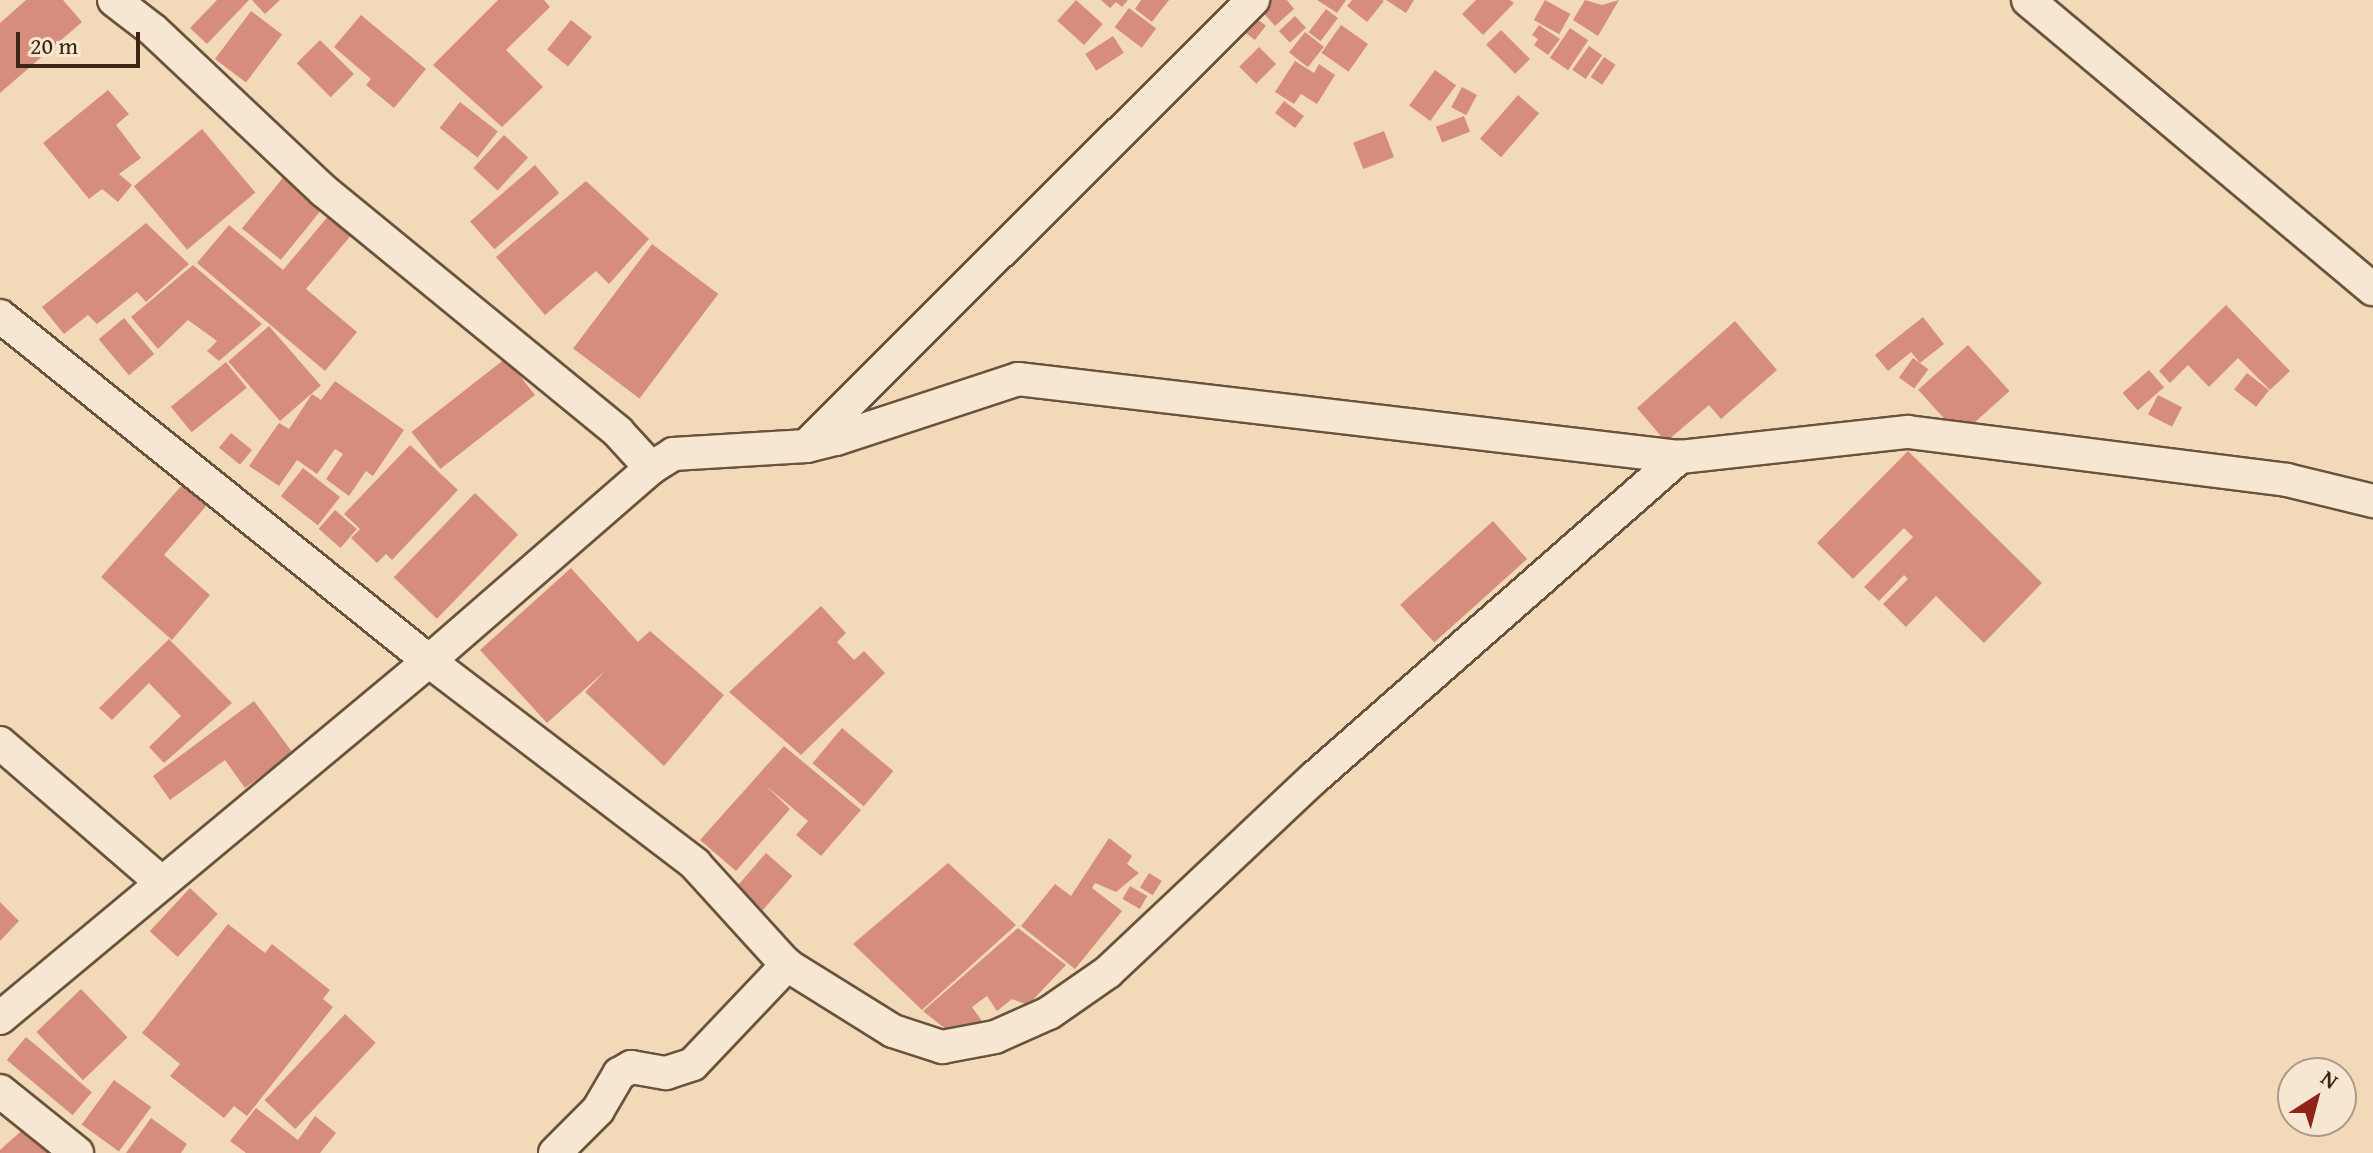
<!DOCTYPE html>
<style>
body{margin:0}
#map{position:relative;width:2373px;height:1153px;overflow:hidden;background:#f2dab9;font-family:"Gentium Book Plus",serif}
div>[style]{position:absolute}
.building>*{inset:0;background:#d78d7d;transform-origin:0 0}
.roads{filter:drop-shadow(2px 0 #69533c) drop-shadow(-2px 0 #69533c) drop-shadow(0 2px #69533c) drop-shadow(0 -2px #69533c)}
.street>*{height:32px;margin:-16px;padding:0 16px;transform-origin:16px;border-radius:16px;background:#f7e7d2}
span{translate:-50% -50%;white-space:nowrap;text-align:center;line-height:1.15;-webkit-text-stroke:6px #f7e7d2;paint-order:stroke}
.north{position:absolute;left:2277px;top:1057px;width:80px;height:80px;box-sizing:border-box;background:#f7e7d2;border:2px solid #ac9a86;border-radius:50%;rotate:36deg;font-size:22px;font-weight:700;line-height:32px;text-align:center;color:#3b2613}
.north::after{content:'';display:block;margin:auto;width:28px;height:36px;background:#8f2418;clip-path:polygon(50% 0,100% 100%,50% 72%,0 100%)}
.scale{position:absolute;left:16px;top:32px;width:124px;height:36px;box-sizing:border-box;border:4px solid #3b2613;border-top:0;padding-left:10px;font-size:24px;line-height:28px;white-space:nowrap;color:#3b2613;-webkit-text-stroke:6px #f7e7d2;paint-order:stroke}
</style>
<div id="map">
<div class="building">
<i style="clip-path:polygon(26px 0,63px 0,82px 22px,0 93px,0 23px)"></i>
<i style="clip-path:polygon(217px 0,249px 0,207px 44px,190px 28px)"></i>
<i style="clip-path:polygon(252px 0,280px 0,265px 14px)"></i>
<i style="clip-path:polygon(498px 0,544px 0,550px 7px,506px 50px,543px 87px,502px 127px,433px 65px)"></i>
<i style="left:1076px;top:0;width:36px;height:28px;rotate:42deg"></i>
<i style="clip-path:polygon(1101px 0,1128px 0,1122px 7px,1116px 2px,1110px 8px)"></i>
<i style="clip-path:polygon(1141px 0,1169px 0,1152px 22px,1135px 9px)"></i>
<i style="clip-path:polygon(1264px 0,1287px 0,1294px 9px,1275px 26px,1257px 6px)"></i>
<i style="clip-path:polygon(1317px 0,1346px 0,1337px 13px)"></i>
<i style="clip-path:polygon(1352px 0,1382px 0,1384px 1px,1367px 22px,1347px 6px)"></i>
<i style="clip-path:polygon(1386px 0,1414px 0,1406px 13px)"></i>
<i style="clip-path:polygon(1476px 0,1510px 0,1514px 3px,1483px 35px,1462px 14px)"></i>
<i style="left:1545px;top:0;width:29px;height:23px;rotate:29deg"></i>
<i style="clip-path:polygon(1585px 0,1602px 5px,1619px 0,1598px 36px,1573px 20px)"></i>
<i style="left:1129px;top:8px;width:34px;height:24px;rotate:37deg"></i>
<i style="left:1326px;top:9px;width:15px;height:29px;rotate:37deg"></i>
<i style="left:251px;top:11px;width:39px;height:60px;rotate:37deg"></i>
<i style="left:1247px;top:11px;width:24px;height:18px;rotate:38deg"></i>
<i style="clip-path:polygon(361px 15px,426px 69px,394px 108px,366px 85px,371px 79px,334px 47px)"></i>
<i style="left:1295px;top:16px;width:16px;height:22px;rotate:47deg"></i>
<i style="left:571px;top:20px;width:27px;height:38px;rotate:39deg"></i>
<i style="left:1341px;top:25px;width:33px;height:34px;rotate:35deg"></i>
<i style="clip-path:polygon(1539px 25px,1560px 39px,1548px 55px,1534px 45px,1538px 39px,1532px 35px)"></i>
<i style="left:1570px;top:28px;width:22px;height:36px;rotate:34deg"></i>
<i style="left:1501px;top:30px;width:41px;height:21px;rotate:45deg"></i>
<i style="left:1305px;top:32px;width:24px;height:26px;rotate:38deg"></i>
<i style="left:1113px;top:36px;width:20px;height:33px;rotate:57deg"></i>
<i style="left:320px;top:40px;width:48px;height:33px;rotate:45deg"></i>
<i style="left:1589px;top:46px;width:16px;height:29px;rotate:35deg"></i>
<i style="left:1259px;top:47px;width:24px;height:28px;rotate:45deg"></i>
<i style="left:1604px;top:57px;width:14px;height:24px;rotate:34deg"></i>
<i style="clip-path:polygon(1295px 61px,1314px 73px,1319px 64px,1335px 75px,1317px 104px,1301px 94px,1294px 104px,1275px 92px)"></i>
<i style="left:1435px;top:70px;width:26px;height:44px;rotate:36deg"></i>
<i style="left:1462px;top:87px;width:17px;height:23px;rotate:28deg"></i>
<i style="clip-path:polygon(108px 90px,129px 114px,116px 125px,141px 158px,119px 174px,132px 185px,118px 202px,102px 189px,89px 199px,43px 143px)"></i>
<i style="left:1518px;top:95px;width:28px;height:58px;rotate:41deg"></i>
<i style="left:1284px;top:101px;width:25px;height:15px;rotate:37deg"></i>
<i style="left:460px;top:102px;width:48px;height:33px;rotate:38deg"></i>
<i style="left:1464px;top:116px;width:17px;height:30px;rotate:69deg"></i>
<i style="left:202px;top:129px;width:83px;height:89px;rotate:50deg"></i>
<i style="left:1384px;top:131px;width:28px;height:33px;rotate:69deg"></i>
<i style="left:504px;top:135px;width:33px;height:45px;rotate:43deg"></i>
<i style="left:535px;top:165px;width:37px;height:86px;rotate:49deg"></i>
<i style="left:286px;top:174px;width:50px;height:70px;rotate:39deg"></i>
<i style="clip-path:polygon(586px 181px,649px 239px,609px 284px,596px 271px,545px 315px,496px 257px)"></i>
<i style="clip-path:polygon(330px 214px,353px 233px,306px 289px,357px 332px,325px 371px,197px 263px,229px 225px,283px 270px)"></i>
<i style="clip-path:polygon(146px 223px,189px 264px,146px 302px,137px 292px,97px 324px,88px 315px,64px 334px,42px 307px)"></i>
<i style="left:652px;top:244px;width:83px;height:131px;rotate:37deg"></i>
<i style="clip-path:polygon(193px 265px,262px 324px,219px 361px,207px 351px,217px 341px,188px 320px,158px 349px,131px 317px)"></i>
<i style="clip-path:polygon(2226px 305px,2290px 371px,2270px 390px,2238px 358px,2209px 387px,2188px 365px,2170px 383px,2159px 371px)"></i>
<i style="clip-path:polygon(1923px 317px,1944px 344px,1920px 363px,1911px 352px,1888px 371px,1875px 355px)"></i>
<i style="left:124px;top:318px;width:47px;height:33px;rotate:50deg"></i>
<i style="clip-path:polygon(1735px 321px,1777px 370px,1721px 419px,1709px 405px,1666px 442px,1637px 408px)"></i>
<i style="left:269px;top:326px;width:79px;height:54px;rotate:49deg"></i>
<i style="left:1968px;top:345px;width:62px;height:67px;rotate:48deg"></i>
<i style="left:506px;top:358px;width:47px;height:120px;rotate:52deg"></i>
<i style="left:1913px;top:358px;width:19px;height:24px;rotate:36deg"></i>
<i style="left:226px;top:362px;width:33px;height:71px;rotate:51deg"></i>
<i style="left:2149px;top:370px;width:23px;height:35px;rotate:49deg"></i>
<i style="left:2247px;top:373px;width:28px;height:21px;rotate:38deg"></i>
<i style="clip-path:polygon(335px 381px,404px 430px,373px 476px,366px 471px,349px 496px,326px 479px,343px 454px,335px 449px,317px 474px,297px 460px,279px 486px,249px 466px,279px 423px,289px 429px,312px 394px,321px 400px)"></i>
<i style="left:2158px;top:395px;width:27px;height:22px;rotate:27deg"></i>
<i style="left:231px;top:433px;width:27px;height:19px;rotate:39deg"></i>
<i style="clip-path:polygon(410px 445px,458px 490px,392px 560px,386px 554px,377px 563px,351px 538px,360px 529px,344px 514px)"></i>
<i style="clip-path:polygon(1908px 451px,2042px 583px,1984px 643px,1936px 596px,1906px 627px,1883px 604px,1908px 579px,1904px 575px,1879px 601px,1864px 587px,1913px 537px,1904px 528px,1853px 579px,1817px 543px)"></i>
<i style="left:303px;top:468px;width:47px;height:36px;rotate:38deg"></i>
<i style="clip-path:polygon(183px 484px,207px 505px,164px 555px,210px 595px,172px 640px,101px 577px)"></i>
<i style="left:475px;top:493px;width:60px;height:117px;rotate:44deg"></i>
<i style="left:335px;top:510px;width:29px;height:25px;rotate:41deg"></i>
<i style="left:1493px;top:521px;width:51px;height:125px;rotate:48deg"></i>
<i style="clip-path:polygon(571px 568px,638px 642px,650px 631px,724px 695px,664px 766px,585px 692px,606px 670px,547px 723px,480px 650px)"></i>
<i style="clip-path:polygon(821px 606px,846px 633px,837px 642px,854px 660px,864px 651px,885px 673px,801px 755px,729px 692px)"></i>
<i style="clip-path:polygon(169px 639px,232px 703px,164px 763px,149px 747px,181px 716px,149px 683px,112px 720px,99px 708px)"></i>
<i style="clip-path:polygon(254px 701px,293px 753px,245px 788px,225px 760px,170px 800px,153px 776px)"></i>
<i style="left:842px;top:728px;width:67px;height:46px;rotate:40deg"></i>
<i style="clip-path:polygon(784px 746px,861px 810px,821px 856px,796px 835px,808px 821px,765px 785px,790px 809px,736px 871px,700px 840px)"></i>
<i style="clip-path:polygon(1109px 838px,1132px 856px,1127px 864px,1139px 873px,1116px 892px,1095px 883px,1092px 888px,1122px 911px,1075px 969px,1021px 926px,1055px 884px,1071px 896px)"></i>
<i style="left:766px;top:853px;width:35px;height:48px;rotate:41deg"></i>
<i style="clip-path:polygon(948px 863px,1016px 925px,922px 1010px,853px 944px)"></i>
<i style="left:1149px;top:873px;width:15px;height:17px;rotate:32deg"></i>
<i style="left:1130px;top:886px;width:20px;height:15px;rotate:30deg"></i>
<i style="left:190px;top:888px;width:38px;height:59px;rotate:43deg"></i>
<i style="clip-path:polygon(0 902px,19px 921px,0 941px)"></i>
<i style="clip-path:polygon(228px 924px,265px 953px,272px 944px,330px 990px,323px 999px,333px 1007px,247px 1116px,234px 1106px,224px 1118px,170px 1076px,180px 1064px,142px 1033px)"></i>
<i style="clip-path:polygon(1018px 928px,1066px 965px,1028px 1005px,1012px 999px,997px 1011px,987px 996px,972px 1007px,982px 1021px,972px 1031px,966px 1024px,953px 1035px,923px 1011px)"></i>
<i style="left:81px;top:989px;width:67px;height:62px;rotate:46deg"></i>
<i style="left:345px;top:1014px;width:42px;height:118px;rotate:43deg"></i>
<i style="left:26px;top:1037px;width:86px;height:30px;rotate:40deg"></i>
<i style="left:114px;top:1080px;width:46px;height:55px;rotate:36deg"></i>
<i style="clip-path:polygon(256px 1108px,298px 1140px,315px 1116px,336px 1133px,320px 1153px,246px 1153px,230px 1141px)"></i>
<i style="clip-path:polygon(151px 1118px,187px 1144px,181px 1153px,126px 1153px)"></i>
<i style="clip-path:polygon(28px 1125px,53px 1153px,0 1153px,0 1150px)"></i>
</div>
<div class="roads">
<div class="street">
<i style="left:114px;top:0;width:49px;rotate:37.6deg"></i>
<i style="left:153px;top:30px;width:235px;rotate:43.3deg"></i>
<i style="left:324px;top:191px;width:380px;rotate:39.3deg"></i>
<i style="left:618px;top:432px;width:49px;rotate:47.5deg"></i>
<i style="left:651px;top:468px;width:26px;rotate:-32deg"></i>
<i style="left:673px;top:454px;width:134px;rotate:-3.4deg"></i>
<i style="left:807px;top:446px;width:30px;rotate:-14deg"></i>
<i style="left:836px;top:439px;width:192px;rotate:-18.2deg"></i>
<i style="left:1018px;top:379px;width:667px;rotate:6.72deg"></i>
<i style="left:1680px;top:457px;width:229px;rotate:-6.3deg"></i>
<i style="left:1908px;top:432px;width:382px;rotate:7.2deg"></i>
<i style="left:2287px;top:480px;width:89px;rotate:13.7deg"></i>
<i style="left:2028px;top:0;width:450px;rotate:40deg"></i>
<i style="left:0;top:316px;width:551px;rotate:38.81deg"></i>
<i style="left:429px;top:661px;width:335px;rotate:37.3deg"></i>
<i style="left:695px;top:864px;width:137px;rotate:47.7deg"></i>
<i style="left:787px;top:965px;width:125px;rotate:31.9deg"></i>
<i style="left:893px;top:1031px;width:52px;rotate:18.1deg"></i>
<i style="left:942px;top:1047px;width:54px;rotate:-10.7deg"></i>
<i style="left:995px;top:1037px;width:59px;rotate:-24deg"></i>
<i style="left:1049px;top:1013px;width:72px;rotate:-34.8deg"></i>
<i style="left:1108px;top:972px;width:283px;rotate:-43.3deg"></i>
<i style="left:1314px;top:778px;width:487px;rotate:-41.3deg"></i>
<i style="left:808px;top:444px;width:629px;rotate:-44.94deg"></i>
<i style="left:0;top:743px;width:214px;rotate:40.8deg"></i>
<i style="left:0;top:1018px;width:558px;rotate:-39.77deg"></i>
<i style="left:429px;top:661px;width:294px;rotate:-41deg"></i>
<i style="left:0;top:1091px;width:99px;rotate:38.8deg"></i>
<i style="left:555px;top:1153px;width:61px;rotate:-45deg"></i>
<i style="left:598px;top:1110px;width:42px;rotate:-59.7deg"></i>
<i style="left:619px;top:1074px;width:14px;rotate:-30deg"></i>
<i style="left:631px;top:1067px;width:36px;rotate:10deg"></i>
<i style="left:666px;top:1073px;width:28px;rotate:-18deg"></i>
<i style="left:693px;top:1064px;width:137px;rotate:-46.5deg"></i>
</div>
</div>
<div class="north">N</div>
<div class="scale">20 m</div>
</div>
